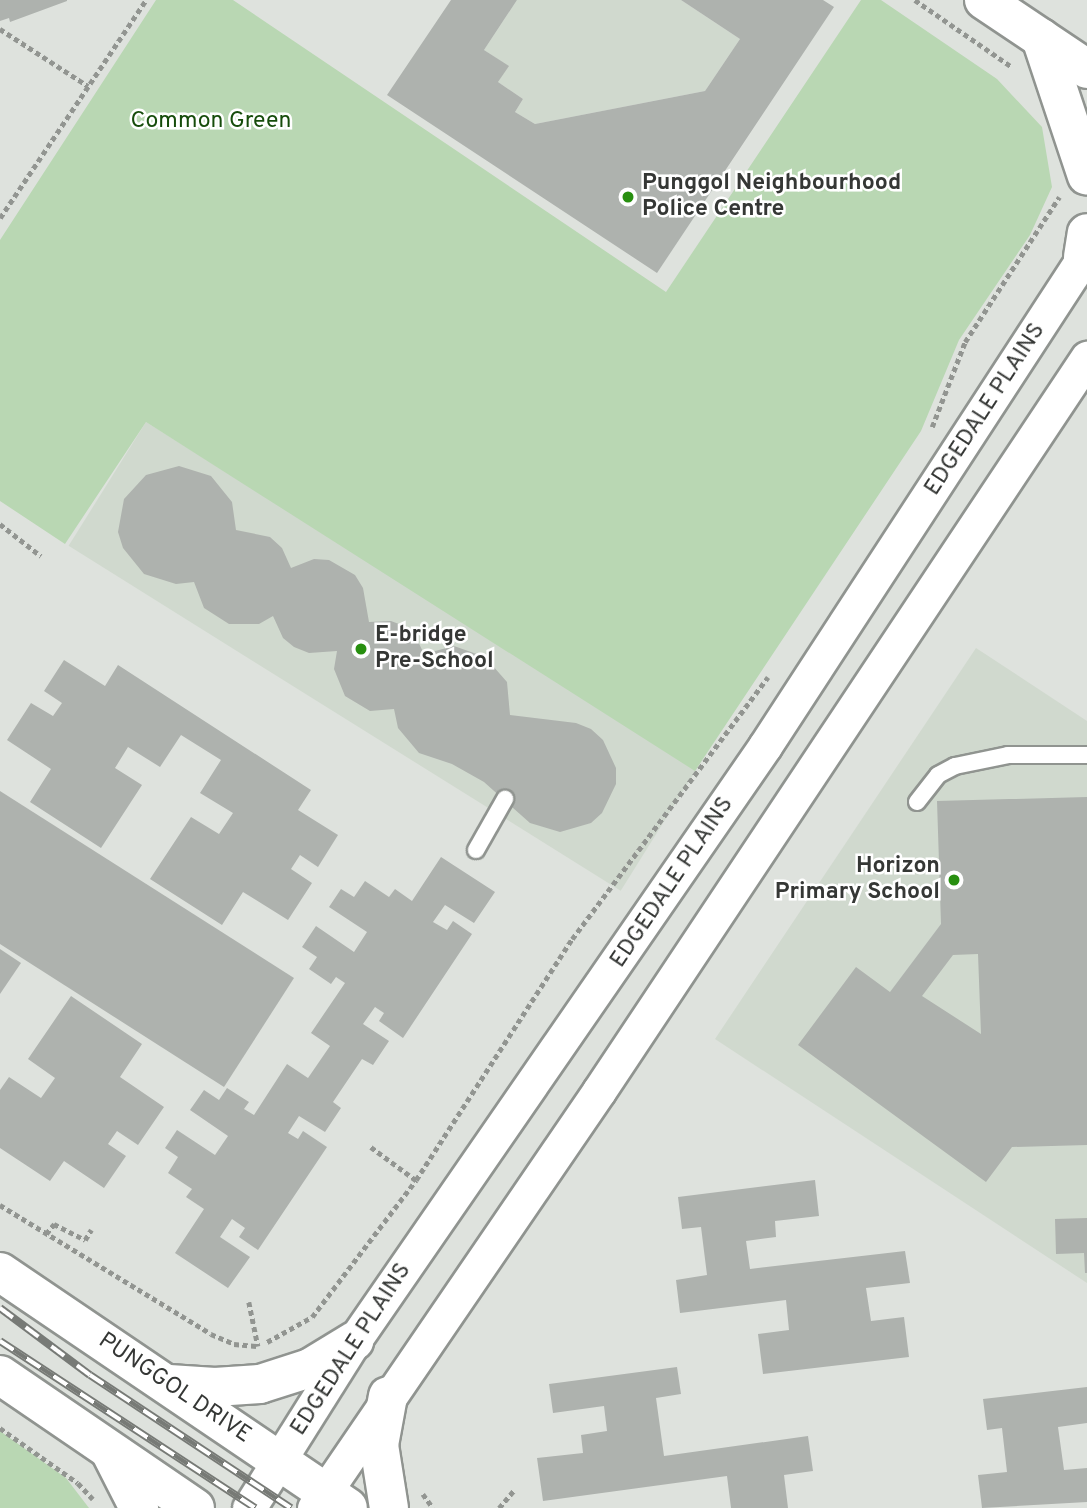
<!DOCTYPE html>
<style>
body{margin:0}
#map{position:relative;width:1087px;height:1508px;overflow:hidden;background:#dee2dd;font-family:Overpass,sans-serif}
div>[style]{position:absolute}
.built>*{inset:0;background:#d0d9ce;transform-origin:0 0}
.green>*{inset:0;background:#b9d7b3}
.building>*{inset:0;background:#aeb2ae}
.path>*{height:4.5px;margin-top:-2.25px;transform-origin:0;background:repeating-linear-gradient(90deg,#929591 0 5px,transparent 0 8.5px)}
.roads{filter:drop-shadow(2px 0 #909490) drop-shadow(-2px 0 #909490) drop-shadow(0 2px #909490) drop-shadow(0 -2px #909490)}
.lane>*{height:16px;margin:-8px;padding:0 8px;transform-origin:8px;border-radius:8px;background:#fff}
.street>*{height:33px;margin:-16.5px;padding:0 16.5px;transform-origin:16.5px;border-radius:16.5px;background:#fff}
.secondary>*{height:38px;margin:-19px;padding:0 19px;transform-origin:19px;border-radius:19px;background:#fff}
.rail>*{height:8px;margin-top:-4px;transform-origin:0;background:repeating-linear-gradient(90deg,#fff 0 16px,#777a76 0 32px);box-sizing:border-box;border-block:2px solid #777a76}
.dots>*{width:19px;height:19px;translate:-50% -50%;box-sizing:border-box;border:4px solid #fff;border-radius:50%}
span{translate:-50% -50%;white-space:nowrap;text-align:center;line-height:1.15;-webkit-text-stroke:5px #fff;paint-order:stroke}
.park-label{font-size:23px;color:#164c0b}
.poi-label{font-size:23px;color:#353735;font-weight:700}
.left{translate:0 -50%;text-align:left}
.right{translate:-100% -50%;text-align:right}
.street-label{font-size:23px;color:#353735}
</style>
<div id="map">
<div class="built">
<i style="clip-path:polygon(517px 0,681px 0,740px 39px,705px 91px,535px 124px,515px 112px,523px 99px,498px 82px,508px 66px,484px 50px)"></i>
<i style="left:146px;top:422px;width:651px;height:146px;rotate:32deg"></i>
<i style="clip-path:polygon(976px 648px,1087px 721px,1087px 1283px,715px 1039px)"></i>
</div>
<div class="green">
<i style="clip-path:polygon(156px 0,233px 0,666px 292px,861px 0,881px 0,997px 79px,1042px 127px,1052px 187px,1030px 235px,959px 340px,921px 431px,695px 771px,146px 422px,65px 544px,0 501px,0 240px)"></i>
<i style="clip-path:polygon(0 1431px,66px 1478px,89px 1508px,0 1508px)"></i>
</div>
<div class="building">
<i style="clip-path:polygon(0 0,67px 0,67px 1px,10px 22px,9px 18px,0 21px)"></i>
<i style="clip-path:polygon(451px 0,517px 0,484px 50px,509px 66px,498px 82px,523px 99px,515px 112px,535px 124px,705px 91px,740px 39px,681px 0,823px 0,834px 7px,657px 273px,387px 95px)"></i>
<i style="clip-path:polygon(179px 466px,211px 476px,232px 502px,236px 530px,270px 537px,282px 548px,291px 568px,314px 559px,329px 560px,355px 575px,363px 588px,369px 622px,391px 621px,404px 626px,415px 635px,424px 654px,454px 646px,485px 657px,507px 682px,510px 715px,576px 723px,591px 729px,603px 740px,616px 768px,616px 784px,602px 813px,591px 823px,560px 832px,530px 823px,484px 782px,452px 764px,419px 753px,398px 728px,394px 709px,370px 711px,345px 696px,334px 669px,337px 651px,309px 653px,294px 647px,283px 638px,273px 616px,259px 624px,229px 624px,204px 608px,194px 582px,176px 584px,144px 574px,123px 548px,118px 532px,124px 499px,146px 475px)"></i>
<i style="clip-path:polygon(64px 660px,105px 686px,118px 665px,311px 790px,298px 810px,338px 835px,318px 867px,300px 855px,291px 869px,312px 883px,288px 920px,243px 892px,222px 925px,150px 879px,191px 817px,219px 834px,233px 813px,200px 793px,221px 760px,181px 735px,160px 767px,128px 747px,115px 768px,142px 785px,101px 848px,30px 802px,51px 769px,7px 740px,31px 703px,53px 716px,62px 703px,44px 691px)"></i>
<i style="clip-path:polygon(0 791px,294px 978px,224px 1087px,0 944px)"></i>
<i style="clip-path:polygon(evenodd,1087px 797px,1087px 1145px,1012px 1147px,986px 1182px,798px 1045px,856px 967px,890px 992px,941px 924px,937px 801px,1087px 797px,978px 954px,981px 1034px,922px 996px,953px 955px,978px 954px)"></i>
<i style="clip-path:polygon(441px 857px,495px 892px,474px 923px,445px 905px,433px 922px,447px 930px,453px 921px,472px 934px,403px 1038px,379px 1021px,384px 1013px,375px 1007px,363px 1024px,389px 1041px,373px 1065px,362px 1059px,333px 1102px,341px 1108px,325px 1132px,299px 1116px,288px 1133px,298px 1139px,303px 1131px,327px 1147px,258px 1250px,239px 1237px,245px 1228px,232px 1219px,220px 1237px,250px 1257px,228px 1288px,175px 1253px,204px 1209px,186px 1197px,192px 1189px,168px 1173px,178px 1157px,165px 1148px,177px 1130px,215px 1155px,228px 1136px,190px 1110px,204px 1090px,219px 1100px,227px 1088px,249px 1102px,244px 1109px,254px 1115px,287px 1064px,308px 1078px,330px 1046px,311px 1033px,345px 983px,336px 977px,331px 984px,309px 969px,317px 957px,302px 947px,316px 926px,354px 952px,367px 932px,329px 907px,341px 889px,354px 897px,365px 881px,389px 897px,395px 889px,412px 901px)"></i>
<i style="clip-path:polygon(0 949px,21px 963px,0 994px)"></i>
<i style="clip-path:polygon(71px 996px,142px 1044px,120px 1077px,164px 1107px,138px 1145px,117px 1131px,108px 1144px,126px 1156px,104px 1188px,64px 1161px,50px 1181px,0 1148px,0 1090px,9px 1077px,41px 1098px,55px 1078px,28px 1059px)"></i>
<i style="clip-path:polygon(815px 1180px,819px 1216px,775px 1221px,776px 1237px,746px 1241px,750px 1269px,905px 1251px,910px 1283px,866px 1288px,871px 1321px,904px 1317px,909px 1357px,763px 1374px,758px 1334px,789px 1330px,786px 1300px,680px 1313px,676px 1280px,707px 1275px,701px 1227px,682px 1229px,678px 1197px)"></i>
<i style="clip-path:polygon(1087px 1218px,1087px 1273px,1085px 1273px,1084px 1253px,1056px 1254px,1055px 1219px)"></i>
<i style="clip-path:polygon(677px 1367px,681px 1394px,656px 1398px,664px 1456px,808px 1436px,813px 1471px,784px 1475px,788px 1508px,731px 1508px,727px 1476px,543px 1501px,537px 1458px,583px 1453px,581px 1435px,607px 1431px,604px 1406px,553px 1413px,549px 1384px)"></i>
<i style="clip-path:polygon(1087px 1387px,1087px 1423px,1058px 1427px,1064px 1470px,1087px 1468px,1087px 1502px,982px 1508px,978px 1475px,1007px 1472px,1002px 1428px,987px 1430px,983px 1399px)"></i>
</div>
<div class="path">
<i style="left:915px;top:0;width:118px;rotate:34.6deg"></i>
<i style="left:0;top:29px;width:105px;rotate:32.9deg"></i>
<i style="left:0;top:218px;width:262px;rotate:-56.2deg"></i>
<i style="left:932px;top:427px;width:91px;rotate:-68.8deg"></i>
<i style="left:965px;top:342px;width:173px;rotate:-57deg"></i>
<i style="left:0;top:524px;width:52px;rotate:38deg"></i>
<i style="left:371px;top:1147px;width:57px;rotate:36.5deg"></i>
<i style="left:0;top:1205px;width:247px;rotate:31.4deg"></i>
<i style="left:211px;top:1334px;width:25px;rotate:23deg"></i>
<i style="left:234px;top:1344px;width:25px;rotate:5deg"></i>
<i style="left:46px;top:1234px;width:13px;rotate:-51deg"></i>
<i style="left:54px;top:1224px;width:35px;rotate:27deg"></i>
<i style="left:85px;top:1240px;width:12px;rotate:-59deg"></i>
<i style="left:249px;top:1302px;width:45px;rotate:78.4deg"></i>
<i style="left:267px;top:1342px;width:51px;rotate:-29.1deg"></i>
<i style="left:312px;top:1317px;width:172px;rotate:-52.8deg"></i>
<i style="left:416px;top:1180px;width:287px;rotate:-57.1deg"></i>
<i style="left:572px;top:939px;width:327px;rotate:-53.2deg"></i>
<i style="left:0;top:1428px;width:95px;rotate:35.2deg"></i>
<i style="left:78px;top:1483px;width:22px;rotate:47deg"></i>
<i style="left:423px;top:1494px;width:17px;rotate:54deg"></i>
<i style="left:499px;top:1508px;width:23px;rotate:-50deg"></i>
</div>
<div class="roads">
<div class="lane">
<i style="left:917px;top:802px;width:34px;rotate:-52deg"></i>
<i style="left:938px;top:775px;width:19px;rotate:-28deg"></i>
<i style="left:955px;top:766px;width:54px;rotate:-11.7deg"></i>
<i style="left:1008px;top:755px;width:79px"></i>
<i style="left:476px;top:850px;width:59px;rotate:-60.4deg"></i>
</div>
<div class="street">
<i style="left:249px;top:1508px;width:197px;rotate:-57.8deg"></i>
<i style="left:354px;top:1341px;width:723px;rotate:-55.36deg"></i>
<i style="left:765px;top:746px;width:590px;rotate:-56.9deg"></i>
<i style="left:314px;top:1508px;width:505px;rotate:-55.65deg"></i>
<i style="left:599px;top:1091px;width:881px;rotate:-56.35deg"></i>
</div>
<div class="secondary">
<i style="left:984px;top:0;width:124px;rotate:33.8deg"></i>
<i style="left:1041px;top:38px;width:145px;rotate:71.6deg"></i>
<i style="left:1083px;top:257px;width:24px;rotate:-81deg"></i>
<i style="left:0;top:1272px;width:420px;rotate:34.1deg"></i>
<i style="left:0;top:1375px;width:236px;rotate:34.3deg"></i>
<i style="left:169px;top:1384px;width:46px;rotate:3.7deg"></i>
<i style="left:215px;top:1387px;width:45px;rotate:-3.8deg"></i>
<i style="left:260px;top:1384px;width:52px;rotate:-17.7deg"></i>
<i style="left:310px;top:1368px;width:52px;rotate:-31.5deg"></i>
<i style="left:388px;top:1396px;width:50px;rotate:100.4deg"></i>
<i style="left:379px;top:1445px;width:64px;rotate:81deg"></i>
<i style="left:110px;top:1451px;width:64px;rotate:63deg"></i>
</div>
</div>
<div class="rail">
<i style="left:0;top:1308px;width:112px;rotate:36.7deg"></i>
<i style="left:90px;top:1375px;width:241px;rotate:33.5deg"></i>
<i style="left:0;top:1341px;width:305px;rotate:33.2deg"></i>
</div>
<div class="dots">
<i style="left:628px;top:197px;background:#288f10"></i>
<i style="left:361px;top:649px;background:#288f10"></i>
<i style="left:954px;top:880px;background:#288f10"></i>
</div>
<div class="park-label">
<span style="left:211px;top:122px">Common Green</span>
</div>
<div class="poi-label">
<span class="left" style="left:642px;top:197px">Punggol Neighbourhood<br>Police Centre</span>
<span class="left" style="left:375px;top:649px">E-bridge<br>Pre-School</span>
<span class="right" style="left:940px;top:880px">Horizon<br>Primary School</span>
</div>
<div class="street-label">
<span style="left:986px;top:410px;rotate:-57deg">EDGEDALE PLAINS</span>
<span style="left:673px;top:883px;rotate:-56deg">EDGEDALE PLAINS</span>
<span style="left:352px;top:1350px;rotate:-57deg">EDGEDALE PLAINS</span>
<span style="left:174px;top:1389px;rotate:34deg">PUNGGOL DRIVE</span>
</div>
</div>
